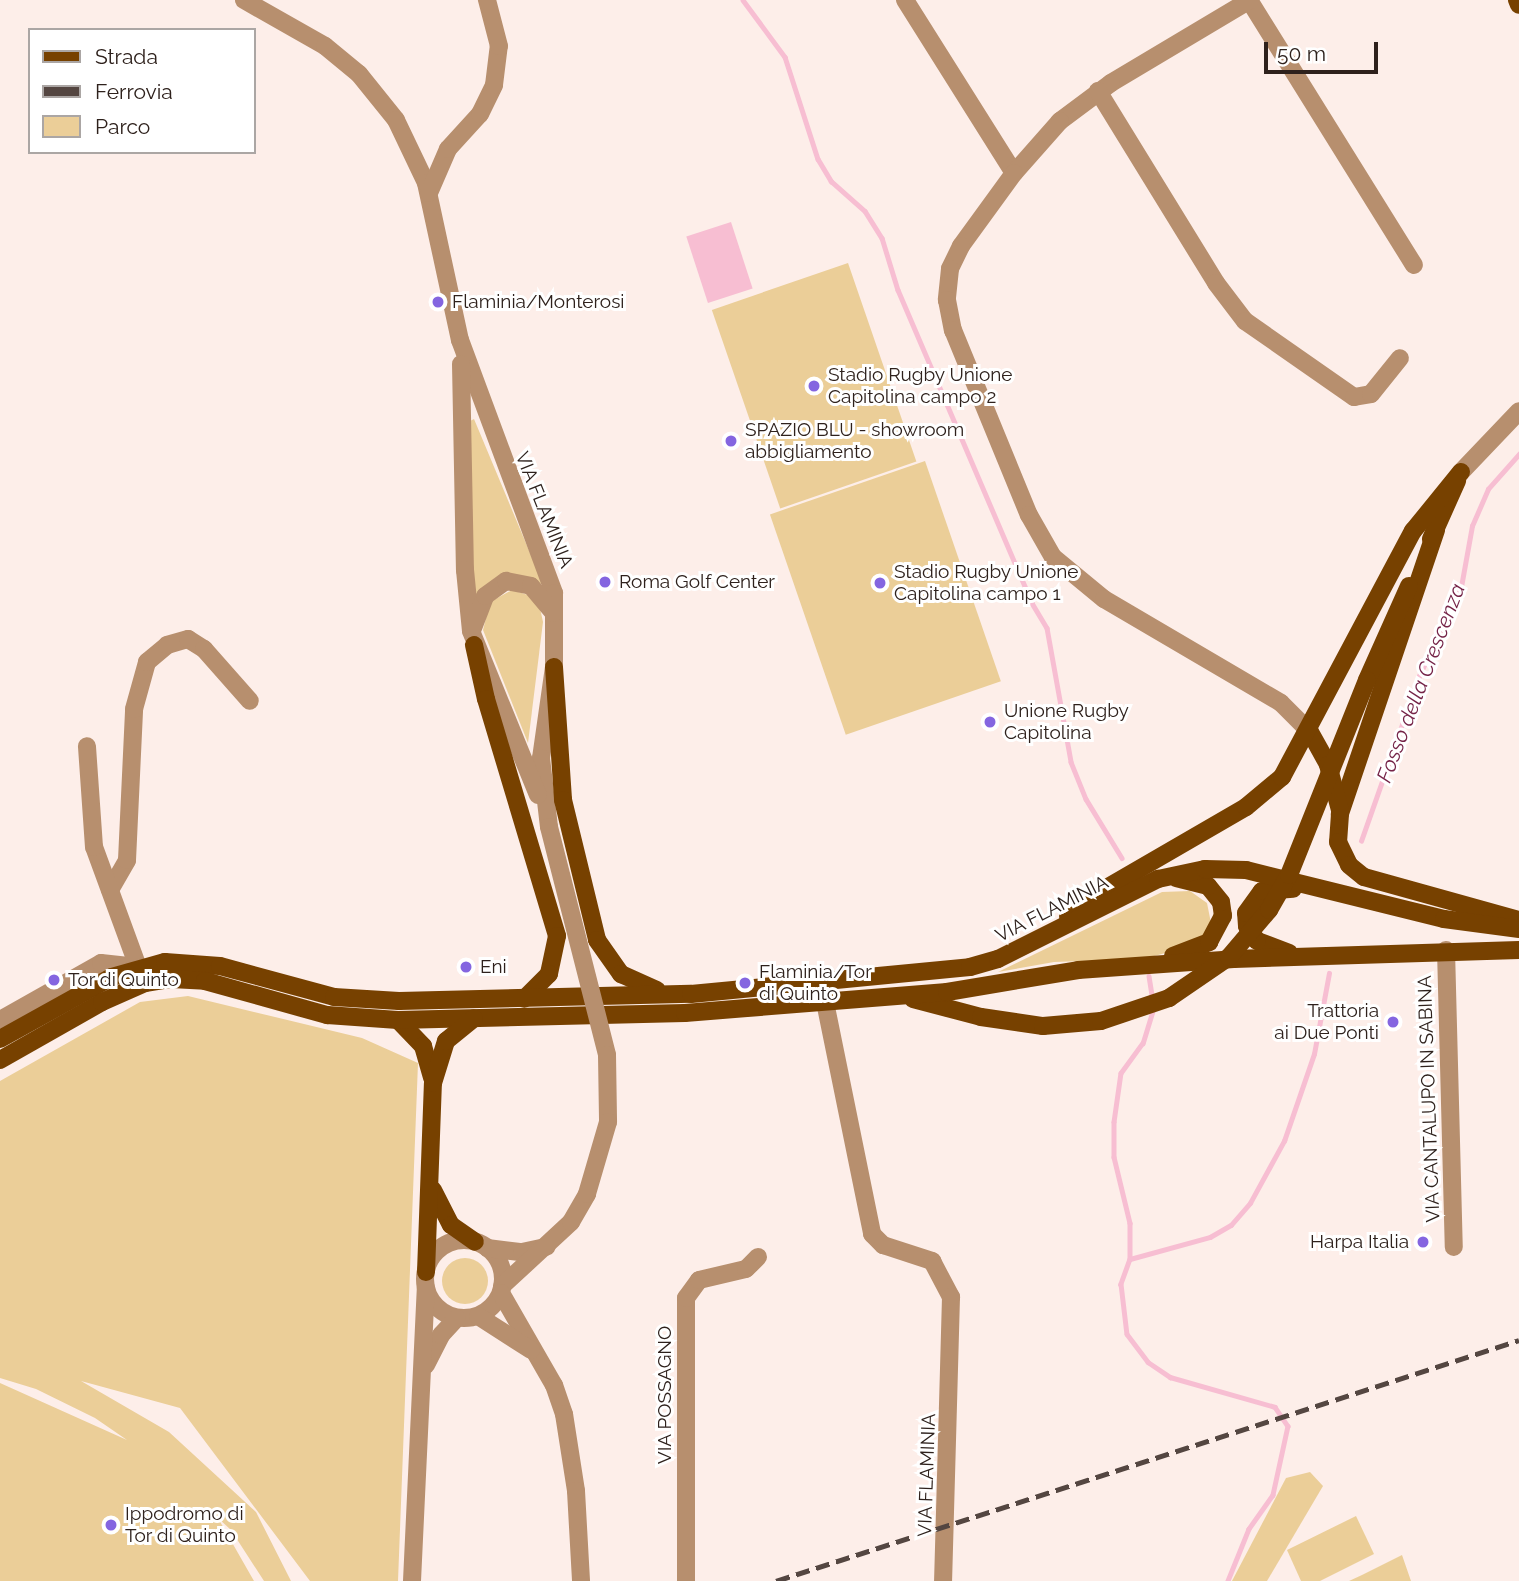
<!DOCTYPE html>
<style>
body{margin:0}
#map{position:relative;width:1519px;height:1581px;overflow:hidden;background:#fdeee9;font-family:Raleway,sans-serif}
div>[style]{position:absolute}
.green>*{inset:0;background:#ebce98;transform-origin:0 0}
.round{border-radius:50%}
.water>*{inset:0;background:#f7bed2;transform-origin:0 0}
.stream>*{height:4.5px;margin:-2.25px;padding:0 2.25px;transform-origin:2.25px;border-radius:2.25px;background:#f7bed2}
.minor>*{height:18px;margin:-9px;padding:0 9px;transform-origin:9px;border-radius:9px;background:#b78f6e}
.minor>.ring{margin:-9px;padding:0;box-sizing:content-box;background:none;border:18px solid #b78f6e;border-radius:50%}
.major>*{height:18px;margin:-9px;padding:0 9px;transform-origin:9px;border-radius:9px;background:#774100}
.rail>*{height:4.5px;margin-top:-2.25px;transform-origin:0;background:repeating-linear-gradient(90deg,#544641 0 14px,transparent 0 21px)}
.minor-bridge>*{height:18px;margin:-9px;padding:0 9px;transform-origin:9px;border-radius:9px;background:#b78f6e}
.major-bridge>*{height:18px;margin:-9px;padding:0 9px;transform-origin:9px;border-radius:9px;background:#774100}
.dots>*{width:19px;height:19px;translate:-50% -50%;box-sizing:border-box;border:4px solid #fff;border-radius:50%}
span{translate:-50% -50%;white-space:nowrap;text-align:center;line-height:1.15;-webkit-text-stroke:6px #fff;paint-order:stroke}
.poi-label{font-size:19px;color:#2e211c}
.left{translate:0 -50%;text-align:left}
.right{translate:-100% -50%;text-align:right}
.street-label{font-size:19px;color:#2e211c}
.water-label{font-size:21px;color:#752448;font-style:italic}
.legend{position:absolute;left:28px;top:28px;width:228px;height:126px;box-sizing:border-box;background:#fff;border:2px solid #aba6a4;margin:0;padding:9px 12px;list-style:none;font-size:21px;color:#2e211c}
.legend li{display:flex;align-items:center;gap:14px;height:35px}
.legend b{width:35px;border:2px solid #aba6a4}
.scale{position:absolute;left:1264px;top:42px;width:114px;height:32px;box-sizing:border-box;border:4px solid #2e211c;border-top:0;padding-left:9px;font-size:21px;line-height:24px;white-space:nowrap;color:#2e211c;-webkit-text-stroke:5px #fff;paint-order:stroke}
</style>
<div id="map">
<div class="green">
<i style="left:848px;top:263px;width:210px;height:144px;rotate:71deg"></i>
<i style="clip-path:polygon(474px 419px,543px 584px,495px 578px,472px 603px,470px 421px)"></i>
<i style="left:925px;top:461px;width:233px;height:164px;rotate:71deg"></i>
<i style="clip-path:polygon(512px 590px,528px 595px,540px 608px,543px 622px,528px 743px,483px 630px,490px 602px)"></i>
<i style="clip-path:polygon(1190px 891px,1207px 903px,1211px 923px,1207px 933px,1173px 951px,1143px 959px,1054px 962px,998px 972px,1162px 892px)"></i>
<i style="clip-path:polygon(188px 996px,362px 1038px,418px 1063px,398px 1581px,310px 1581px,180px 1408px,81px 1381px,169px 1432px,256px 1512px,291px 1581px,264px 1581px,231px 1530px,218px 1518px,254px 1581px,0 1581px,0 1383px,127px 1440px,95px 1418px,36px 1389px,0 1378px,0 1081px,140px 1002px)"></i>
<i class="round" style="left:442px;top:1258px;width:46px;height:46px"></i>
<i style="clip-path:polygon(1310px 1472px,1323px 1486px,1267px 1581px,1232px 1581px,1286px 1478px)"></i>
<i style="clip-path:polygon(1356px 1516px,1374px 1554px,1320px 1581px,1301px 1581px,1287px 1550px)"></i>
<i style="clip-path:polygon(1402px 1555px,1411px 1581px,1349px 1581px,1362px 1575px)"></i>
</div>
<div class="water">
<i style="left:731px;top:222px;width:70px;height:47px;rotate:72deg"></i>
</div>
<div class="stream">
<i style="left:743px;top:0;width:71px;rotate:53.6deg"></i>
<i style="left:785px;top:57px;width:107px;rotate:72.1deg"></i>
<i style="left:818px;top:159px;width:26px;rotate:59deg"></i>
<i style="left:831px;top:181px;width:45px;rotate:41.4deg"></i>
<i style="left:865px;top:211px;width:32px;rotate:58deg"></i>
<i style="left:882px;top:238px;width:54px;rotate:72.9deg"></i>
<i style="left:898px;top:290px;width:340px;rotate:66.8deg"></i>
<i style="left:1032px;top:603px;width:29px;rotate:59deg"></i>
<i style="left:1047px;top:628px;width:136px;rotate:79.8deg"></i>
<i style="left:1071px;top:762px;width:40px;rotate:68deg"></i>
<i style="left:1086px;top:799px;width:69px;rotate:58.6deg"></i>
<i style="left:1361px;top:841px;width:175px;rotate:-70.6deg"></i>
<i style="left:1419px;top:676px;width:98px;rotate:-64.7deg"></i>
<i style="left:1461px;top:587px;width:62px;rotate:-79.8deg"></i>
<i style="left:1472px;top:526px;width:40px;rotate:-66.6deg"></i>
<i style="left:1488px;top:489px;width:47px;rotate:-48.5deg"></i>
<i style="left:1149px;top:976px;width:24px;rotate:81deg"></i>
<i style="left:1154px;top:1008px;width:37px;rotate:107deg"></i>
<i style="left:1143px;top:1043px;width:37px;rotate:126deg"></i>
<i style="left:1121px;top:1073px;width:49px;rotate:98.1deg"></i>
<i style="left:1114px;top:1122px;width:35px;rotate:90deg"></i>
<i style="left:1114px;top:1157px;width:68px;rotate:76.4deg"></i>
<i style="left:1130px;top:1223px;width:36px;rotate:90deg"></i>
<i style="left:1130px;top:1259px;width:27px;rotate:110deg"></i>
<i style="left:1121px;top:1284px;width:50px;rotate:83.2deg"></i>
<i style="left:1127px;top:1334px;width:35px;rotate:53deg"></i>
<i style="left:1148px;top:1362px;width:27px;rotate:34deg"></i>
<i style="left:1170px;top:1377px;width:109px;rotate:15.9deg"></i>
<i style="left:1275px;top:1407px;width:23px;rotate:56deg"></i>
<i style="left:1288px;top:1426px;width:71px;rotate:102.3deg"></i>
<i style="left:1273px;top:1495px;width:42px;rotate:125.2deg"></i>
<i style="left:1249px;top:1529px;width:56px;rotate:112deg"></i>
<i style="left:1130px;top:1259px;width:83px;rotate:-15.4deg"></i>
<i style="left:1210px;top:1237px;width:24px;rotate:-30deg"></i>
<i style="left:1231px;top:1225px;width:29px;rotate:-49deg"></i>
<i style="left:1250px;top:1203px;width:71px;rotate:-61.3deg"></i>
<i style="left:1284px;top:1141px;width:92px;rotate:-71deg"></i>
<i style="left:1314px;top:1054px;width:82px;rotate:-79.5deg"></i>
</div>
<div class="minor">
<i style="left:244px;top:0;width:93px;rotate:29.6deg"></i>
<i style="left:325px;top:46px;width:44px;rotate:39.5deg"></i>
<i style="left:359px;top:74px;width:59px;rotate:51.2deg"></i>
<i style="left:396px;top:120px;width:70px;rotate:64.5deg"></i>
<i style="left:426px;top:183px;width:161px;rotate:77.8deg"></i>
<i style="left:460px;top:340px;width:270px;rotate:69.6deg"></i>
<i style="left:554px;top:593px;width:74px;rotate:90deg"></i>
<i style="left:554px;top:667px;width:92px;rotate:98.1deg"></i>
<i style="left:541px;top:758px;width:69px;rotate:83.4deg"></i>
<i style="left:905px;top:0;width:204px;rotate:57.8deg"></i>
<i style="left:1249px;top:0;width:312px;rotate:58.1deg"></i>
<i style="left:1250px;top:0;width:162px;rotate:149.2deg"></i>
<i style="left:1111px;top:83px;width:64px;rotate:143.3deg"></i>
<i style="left:1060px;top:121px;width:69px;rotate:131.5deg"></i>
<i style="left:1014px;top:173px;width:90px;rotate:126deg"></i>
<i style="left:961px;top:246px;width:25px;rotate:116deg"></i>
<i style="left:950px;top:269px;width:31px;rotate:96deg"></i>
<i style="left:947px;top:300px;width:31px;rotate:79deg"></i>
<i style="left:953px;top:330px;width:200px;rotate:67.7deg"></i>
<i style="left:1029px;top:515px;width:48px;rotate:60.3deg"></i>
<i style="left:1053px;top:557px;width:66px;rotate:39.5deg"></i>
<i style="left:1104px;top:599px;width:205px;rotate:30.4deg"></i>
<i style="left:1281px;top:703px;width:41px;rotate:45deg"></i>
<i style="left:1098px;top:91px;width:225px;rotate:58.4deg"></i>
<i style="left:1216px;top:283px;width:48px;rotate:52.7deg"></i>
<i style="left:1245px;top:321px;width:133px;rotate:34.9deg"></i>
<i style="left:1354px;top:397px;width:17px;rotate:-10deg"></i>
<i style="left:1371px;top:394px;width:46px;rotate:-51.1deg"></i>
<i style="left:429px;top:193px;width:48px;rotate:-66.6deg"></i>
<i style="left:448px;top:149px;width:47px;rotate:-47.6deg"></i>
<i style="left:480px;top:114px;width:32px;rotate:-64deg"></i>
<i style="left:494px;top:85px;width:39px;rotate:-83deg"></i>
<i style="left:499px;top:46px;width:48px;rotate:-104.6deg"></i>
<i style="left:461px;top:364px;width:206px;rotate:88.9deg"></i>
<i style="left:465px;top:570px;width:61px;rotate:84.4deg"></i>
<i style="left:471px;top:631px;width:177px;rotate:67.8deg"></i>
<i style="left:1461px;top:472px;width:84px;rotate:-46.4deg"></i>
<i style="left:473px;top:628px;width:34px;rotate:-69deg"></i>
<i style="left:485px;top:596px;width:26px;rotate:-36deg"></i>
<i style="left:506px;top:581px;width:25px;rotate:11deg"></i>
<i style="left:531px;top:586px;width:35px;rotate:50deg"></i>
<i style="left:110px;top:890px;width:34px;rotate:-60deg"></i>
<i style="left:127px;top:860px;width:151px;rotate:-87.3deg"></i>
<i style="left:134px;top:709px;width:49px;rotate:-74.5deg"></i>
<i style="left:147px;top:662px;width:26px;rotate:-40deg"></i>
<i style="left:167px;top:645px;width:22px;rotate:-16deg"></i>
<i style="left:188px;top:639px;width:19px;rotate:32deg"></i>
<i style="left:204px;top:649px;width:69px;rotate:48.5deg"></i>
<i style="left:1446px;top:950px;width:297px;rotate:88.5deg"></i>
<i style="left:825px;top:1002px;width:237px;rotate:78.5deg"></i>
<i style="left:872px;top:1234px;width:16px;rotate:45deg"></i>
<i style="left:883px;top:1245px;width:52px;rotate:18.1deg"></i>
<i style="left:932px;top:1261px;width:41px;rotate:62.2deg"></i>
<i style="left:951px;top:1297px;width:284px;rotate:91.6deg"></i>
<i style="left:0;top:1020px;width:116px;rotate:-29.4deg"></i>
<i style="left:101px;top:963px;width:37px;rotate:6deg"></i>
<i style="left:138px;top:967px;width:128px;rotate:-110.1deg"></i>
<i style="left:94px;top:847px;width:101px;rotate:-94deg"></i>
<i class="ring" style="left:425px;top:1240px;width:60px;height:60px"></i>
<i style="left:487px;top:1248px;width:35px;rotate:7deg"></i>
<i style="left:522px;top:1252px;width:25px;rotate:-12deg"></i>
<i style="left:502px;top:1286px;width:94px;rotate:-42.8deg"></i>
<i style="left:571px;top:1222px;width:32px;rotate:-60deg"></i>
<i style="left:501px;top:1293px;width:106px;rotate:60.1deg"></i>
<i style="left:554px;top:1385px;width:31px;rotate:71deg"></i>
<i style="left:564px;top:1414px;width:78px;rotate:81.1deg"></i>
<i style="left:576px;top:1491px;width:90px;rotate:86.8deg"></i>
<i style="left:478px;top:1316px;width:63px;rotate:32.7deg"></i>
<i style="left:426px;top:1365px;width:34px;rotate:-63deg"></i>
<i style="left:441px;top:1335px;width:23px;rotate:-47deg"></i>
<i style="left:412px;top:1581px;width:294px;rotate:-87.3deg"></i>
<i style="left:686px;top:1581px;width:283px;rotate:-90deg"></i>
<i style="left:686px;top:1298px;width:22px;rotate:-54deg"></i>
<i style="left:699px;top:1280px;width:48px;rotate:-13.2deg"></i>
<i style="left:746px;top:1269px;width:17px;rotate:-45deg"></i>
</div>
<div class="major">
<i style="left:1517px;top:0;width:5px;rotate:68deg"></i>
<i style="left:1436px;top:530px;width:300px;rotate:108.7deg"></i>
<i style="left:1340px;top:814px;width:28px;rotate:94deg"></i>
<i style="left:1338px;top:842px;width:25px;rotate:64deg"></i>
<i style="left:1349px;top:865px;width:19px;rotate:39deg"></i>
<i style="left:1364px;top:877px;width:161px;rotate:15.5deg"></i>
<i style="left:1431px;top:539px;width:64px;rotate:-65.9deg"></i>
<i style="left:474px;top:645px;width:55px;rotate:77.5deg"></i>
<i style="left:486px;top:699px;width:247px;rotate:73.3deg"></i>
<i style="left:557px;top:936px;width:39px;rotate:102deg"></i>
<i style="left:549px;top:974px;width:35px;rotate:135deg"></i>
<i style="left:554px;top:667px;width:133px;rotate:86.1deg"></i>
<i style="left:563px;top:800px;width:144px;rotate:76.3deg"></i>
<i style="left:597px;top:940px;width:42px;rotate:54.8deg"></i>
<i style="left:621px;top:974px;width:39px;rotate:24deg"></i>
<i style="left:1367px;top:680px;width:103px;rotate:-65.9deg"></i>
<i style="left:1310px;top:732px;width:38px;rotate:61deg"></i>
<i style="left:1328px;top:765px;width:47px;rotate:75.1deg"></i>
<i style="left:1068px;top:917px;width:36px;rotate:-39deg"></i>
<i style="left:1096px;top:894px;width:173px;rotate:-30.1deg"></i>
<i style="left:1246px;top:807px;width:47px;rotate:-39.8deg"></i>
<i style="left:1282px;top:777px;width:279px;rotate:-62deg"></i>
<i style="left:1413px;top:531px;width:76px;rotate:-50.9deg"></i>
<i style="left:1289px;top:953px;width:34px;rotate:-159deg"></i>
<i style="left:1257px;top:941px;width:18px;rotate:-124deg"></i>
<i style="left:1247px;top:926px;width:13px;rotate:-94deg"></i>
<i style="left:1246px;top:913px;width:27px;rotate:-54deg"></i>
<i style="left:1262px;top:891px;width:31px;rotate:-4deg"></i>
<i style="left:1173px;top:956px;width:39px;rotate:-21deg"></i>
<i style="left:1209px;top:942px;width:30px;rotate:-62deg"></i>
<i style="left:1223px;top:916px;width:14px;rotate:-98deg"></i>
<i style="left:1221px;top:902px;width:21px;rotate:-129deg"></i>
<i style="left:1208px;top:886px;width:32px;rotate:-166deg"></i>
<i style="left:913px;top:999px;width:70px;rotate:14.8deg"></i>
<i style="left:398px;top:1020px;width:36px;rotate:46deg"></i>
<i style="left:423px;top:1046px;width:33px;rotate:74deg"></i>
<i style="left:0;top:1039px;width:128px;rotate:-29deg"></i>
<i style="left:112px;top:977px;width:55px;rotate:-15.8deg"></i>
<i style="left:165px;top:962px;width:55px;rotate:4.2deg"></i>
<i style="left:220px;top:966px;width:118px;rotate:15.2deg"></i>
<i style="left:334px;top:997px;width:65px;rotate:3.5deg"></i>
<i style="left:399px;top:1001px;width:292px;rotate:-1.4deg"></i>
<i style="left:691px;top:994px;width:280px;rotate:-5.5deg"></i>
<i style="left:970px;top:967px;width:29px;rotate:-16deg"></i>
<i style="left:998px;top:959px;width:179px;rotate:-26.6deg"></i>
<i style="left:1158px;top:879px;width:48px;rotate:-12deg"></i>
<i style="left:1205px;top:869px;width:41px;rotate:1.4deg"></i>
<i style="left:1246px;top:870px;width:204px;rotate:13.9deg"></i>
<i style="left:1444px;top:919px;width:76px;rotate:7.6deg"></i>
<i style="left:0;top:1060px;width:117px;rotate:-29.6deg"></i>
<i style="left:102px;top:1002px;width:47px;rotate:-23.8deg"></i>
<i style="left:145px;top:983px;width:26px;rotate:-9deg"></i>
<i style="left:171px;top:979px;width:34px;rotate:3deg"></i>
<i style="left:205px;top:981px;width:127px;rotate:15.6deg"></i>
<i style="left:327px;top:1015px;width:71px;rotate:4deg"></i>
<i style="left:398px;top:1020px;width:287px;rotate:-1.4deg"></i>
<i style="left:685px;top:1013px;width:263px;rotate:-4.6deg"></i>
<i style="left:947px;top:992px;width:133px;rotate:-9.5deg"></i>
<i style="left:1078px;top:970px;width:156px;rotate:-4deg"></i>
<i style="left:1234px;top:959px;width:285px;rotate:-1.8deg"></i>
<i style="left:433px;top:1190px;width:39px;rotate:63deg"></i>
<i style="left:451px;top:1225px;width:29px;rotate:35deg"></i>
<i style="left:426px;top:1272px;width:189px;rotate:-87.9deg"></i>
<i style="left:433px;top:1083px;width:44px;rotate:-72.8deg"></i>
<i style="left:446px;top:1041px;width:36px;rotate:-39deg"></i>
</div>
<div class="rail">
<i style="left:776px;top:1581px;width:781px;rotate:-17.97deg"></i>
</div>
<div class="minor-bridge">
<i style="left:549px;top:827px;width:235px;rotate:75.7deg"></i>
<i style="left:607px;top:1055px;width:67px;rotate:89.1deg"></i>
<i style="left:608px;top:1122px;width:75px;rotate:106.3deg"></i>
</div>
<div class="major-bridge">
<i style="left:981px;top:1017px;width:63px;rotate:8.3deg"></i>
<i style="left:1043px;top:1026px;width:58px;rotate:-4.9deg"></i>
<i style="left:1101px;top:1021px;width:72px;rotate:-18.7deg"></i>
<i style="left:1169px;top:998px;width:73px;rotate:-34.3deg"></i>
<i style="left:1229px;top:957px;width:62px;rotate:-49.6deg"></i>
<i style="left:1269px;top:910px;width:40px;rotate:-60.3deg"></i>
<i style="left:1289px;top:875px;width:210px;rotate:-68.2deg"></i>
</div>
<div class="dots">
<i style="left:438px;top:302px;background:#8465e0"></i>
<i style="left:814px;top:386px;background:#8465e0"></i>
<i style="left:731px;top:441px;background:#8465e0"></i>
<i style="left:605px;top:582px;background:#8465e0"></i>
<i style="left:880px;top:583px;background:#8465e0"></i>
<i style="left:990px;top:722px;background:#8465e0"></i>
<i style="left:466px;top:967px;background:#8465e0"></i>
<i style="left:54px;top:980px;background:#8465e0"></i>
<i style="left:745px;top:983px;background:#8465e0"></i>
<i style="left:1393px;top:1022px;background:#8465e0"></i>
<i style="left:1423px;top:1242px;background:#8465e0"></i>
<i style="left:111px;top:1525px;background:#8465e0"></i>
</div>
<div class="poi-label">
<span class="left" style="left:452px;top:302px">Flaminia/Monterosi</span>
<span class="left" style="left:828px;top:386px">Stadio Rugby Unione<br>Capitolina campo 2</span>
<span class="left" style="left:745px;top:441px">SPAZIO BLU - showroom<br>abbigliamento</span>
<span class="left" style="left:894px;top:583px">Stadio Rugby Unione<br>Capitolina campo 1</span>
<span class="left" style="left:619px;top:582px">Roma Golf Center</span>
<span class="left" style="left:1004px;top:722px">Unione Rugby<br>Capitolina</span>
<span class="left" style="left:480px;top:967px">Eni</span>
<span class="left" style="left:759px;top:983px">Flaminia/Tor<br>di Quinto</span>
<span class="left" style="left:68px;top:980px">Tor di Quinto</span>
<span class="right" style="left:1379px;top:1022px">Trattoria<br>ai Due Ponti</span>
<span class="right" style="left:1409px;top:1242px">Harpa Italia</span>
<span class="left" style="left:125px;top:1525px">Ippodromo di<br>Tor di Quinto</span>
</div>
<div class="street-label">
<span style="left:544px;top:510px;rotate:68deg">VIA FLAMINIA</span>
<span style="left:1052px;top:909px;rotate:-27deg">VIA FLAMINIA</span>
<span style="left:1429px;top:1099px;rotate:-92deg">VIA CANTALUPO IN SABINA</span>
<span style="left:665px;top:1395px;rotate:-90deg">VIA POSSAGNO</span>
<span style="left:927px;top:1475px;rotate:-88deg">VIA FLAMINIA</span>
</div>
<div class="water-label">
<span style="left:1421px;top:683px;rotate:-69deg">Fosso della Crescenza</span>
</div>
<ul class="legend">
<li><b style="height:9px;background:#774100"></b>Strada</li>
<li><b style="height:9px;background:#544641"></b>Ferrovia</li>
<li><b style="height:19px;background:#ebce98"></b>Parco</li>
</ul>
<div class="scale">50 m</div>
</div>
